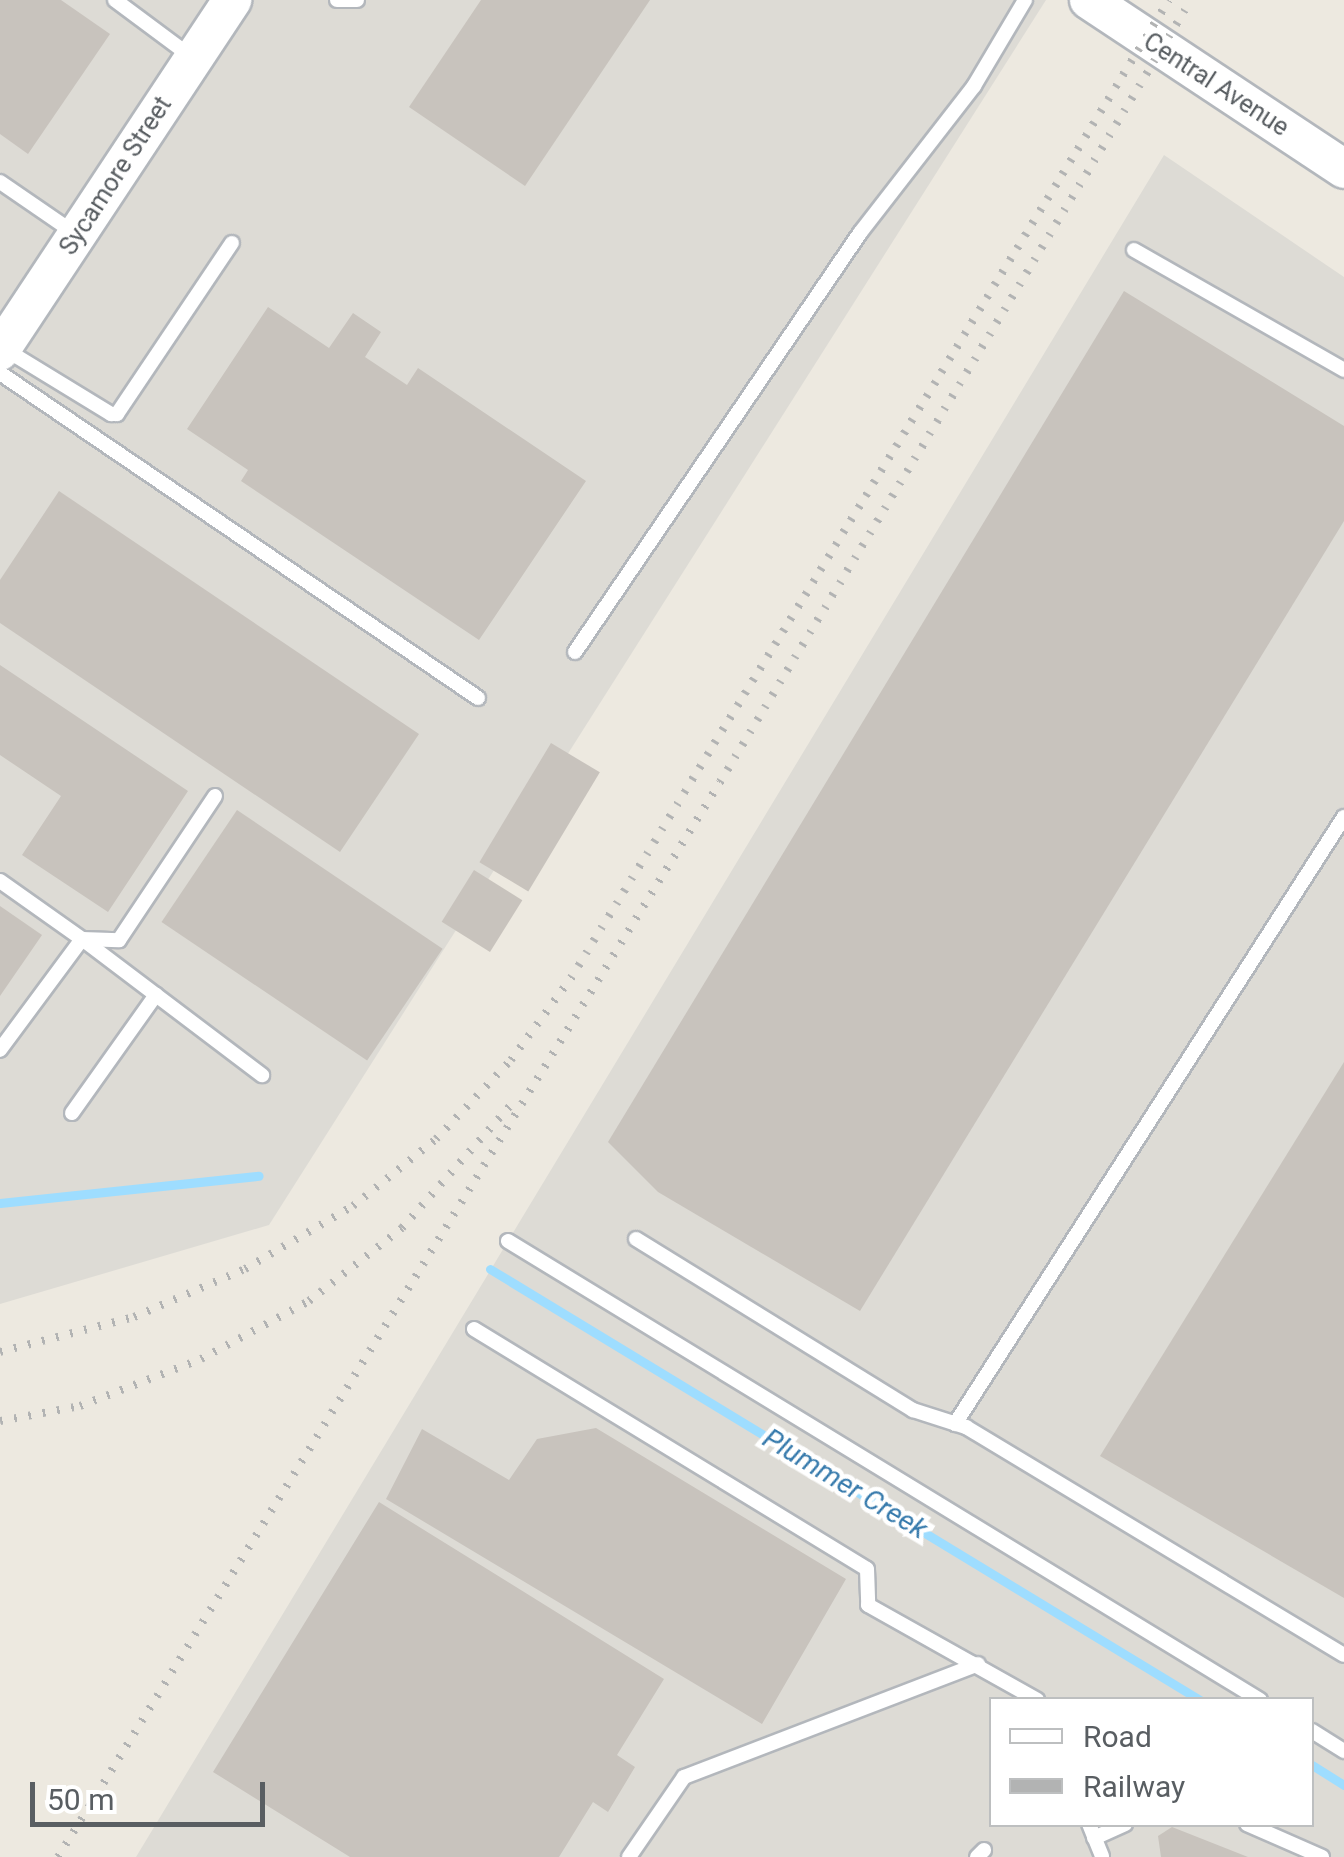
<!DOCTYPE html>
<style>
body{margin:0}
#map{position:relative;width:1344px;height:1857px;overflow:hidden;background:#ede9e0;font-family:Roboto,sans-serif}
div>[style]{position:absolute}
.industrial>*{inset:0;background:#dddbd5}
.stream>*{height:9px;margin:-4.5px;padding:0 4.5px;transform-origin:4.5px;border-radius:4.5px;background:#9eddff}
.building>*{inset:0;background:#c8c3bd;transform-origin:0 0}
.roads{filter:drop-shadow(2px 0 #b3b7bc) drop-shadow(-2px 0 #b3b7bc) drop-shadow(0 2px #b3b7bc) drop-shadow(0 -2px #b3b7bc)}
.lane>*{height:14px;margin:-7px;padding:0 7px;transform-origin:7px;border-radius:7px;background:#fff}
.secondary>*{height:38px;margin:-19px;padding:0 19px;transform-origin:19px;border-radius:19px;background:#fff}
.rail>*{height:8px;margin-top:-4px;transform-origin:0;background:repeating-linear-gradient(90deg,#b2b3b3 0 2.5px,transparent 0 14.5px)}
span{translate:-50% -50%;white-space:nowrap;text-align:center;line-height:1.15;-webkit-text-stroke:9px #fff;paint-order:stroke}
.street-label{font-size:25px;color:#595e62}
.water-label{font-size:28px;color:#367aac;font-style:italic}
.legend{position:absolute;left:989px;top:1697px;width:325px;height:130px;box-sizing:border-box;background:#fff;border:2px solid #bdbfc0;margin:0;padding:12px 18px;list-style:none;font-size:30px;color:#595e62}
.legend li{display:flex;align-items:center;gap:20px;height:50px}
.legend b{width:50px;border:2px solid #bdbfc0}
.scale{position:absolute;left:30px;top:1782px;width:235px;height:45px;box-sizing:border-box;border:5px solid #595e62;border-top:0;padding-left:12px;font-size:30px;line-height:35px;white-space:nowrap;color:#595e62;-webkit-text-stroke:8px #fff;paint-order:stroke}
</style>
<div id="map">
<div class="industrial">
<i style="clip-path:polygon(0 0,1046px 0,269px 1225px,0 1304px)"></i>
<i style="clip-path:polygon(evenodd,1164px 155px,1344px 277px,1344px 1857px,136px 1857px,1164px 155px,992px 1700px,1312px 1700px,1312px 1824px,992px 1824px,992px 1700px)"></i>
</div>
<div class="stream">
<i style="left:0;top:1203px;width:260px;rotate:-6deg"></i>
<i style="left:490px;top:1269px;width:831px;rotate:31.26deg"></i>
<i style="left:1312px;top:1765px;width:38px;rotate:32deg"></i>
</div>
<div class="building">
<i style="clip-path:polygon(0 0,61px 0,110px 34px,28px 154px,0 134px)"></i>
<i style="clip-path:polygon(481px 0,650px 0,525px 186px,409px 107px)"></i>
<i style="clip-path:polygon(1124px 291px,1344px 426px,1344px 521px,860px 1311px,658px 1192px,608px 1142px)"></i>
<i style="clip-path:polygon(268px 307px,329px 348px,353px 313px,381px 332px,365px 357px,407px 385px,418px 368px,586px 481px,479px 640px,241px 481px,248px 470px,187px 429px)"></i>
<i style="clip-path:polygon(59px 491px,419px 734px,340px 852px,0 623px,0 580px)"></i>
<i style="clip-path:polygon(0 665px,188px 791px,108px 912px,22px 855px,61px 796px,0 755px)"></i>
<i style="left:551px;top:743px;width:57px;height:139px;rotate:31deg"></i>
<i style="left:237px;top:810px;width:248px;height:135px;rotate:34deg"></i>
<i style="left:474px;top:870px;width:57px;height:61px;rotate:32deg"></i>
<i style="clip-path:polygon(0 906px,42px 935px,0 996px)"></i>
<i style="clip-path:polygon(1344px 1062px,1344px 1598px,1100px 1456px)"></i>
<i style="clip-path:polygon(596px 1428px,846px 1579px,762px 1724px,386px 1499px,422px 1429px,509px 1480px,537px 1439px)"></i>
<i style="clip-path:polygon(379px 1502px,664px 1679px,617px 1755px,635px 1767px,608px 1812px,593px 1802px,559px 1857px,350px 1857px,213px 1772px)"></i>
<i style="clip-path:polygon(1172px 1827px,1248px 1857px,1161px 1857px,1158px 1836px)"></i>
</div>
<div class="roads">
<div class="lane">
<i style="left:115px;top:0;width:97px;rotate:36.6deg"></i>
<i style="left:337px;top:0;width:20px"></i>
<i style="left:0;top:182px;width:92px;rotate:34.4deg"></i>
<i style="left:1134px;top:250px;width:242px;rotate:29.7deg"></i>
<i style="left:3px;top:348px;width:127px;rotate:31.4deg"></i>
<i style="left:111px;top:414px;width:6px"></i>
<i style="left:117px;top:414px;width:206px;rotate:-56.1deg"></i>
<i style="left:0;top:373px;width:578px;rotate:34.21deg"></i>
<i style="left:575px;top:652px;width:507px;rotate:-55.78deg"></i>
<i style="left:860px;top:233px;width:186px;rotate:-52.2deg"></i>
<i style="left:974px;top:86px;width:100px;rotate:-59.3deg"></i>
<i style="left:0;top:881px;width:100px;rotate:35.3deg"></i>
<i style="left:82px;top:939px;width:138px;rotate:126.5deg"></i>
<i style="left:82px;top:939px;width:226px;rotate:37.1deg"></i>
<i style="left:82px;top:939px;width:37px;rotate:2deg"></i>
<i style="left:119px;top:940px;width:173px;rotate:-56.3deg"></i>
<i style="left:72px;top:1113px;width:145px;rotate:-54.6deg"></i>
<i style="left:636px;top:1239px;width:326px;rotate:31.7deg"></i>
<i style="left:913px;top:1410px;width:56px;rotate:17.8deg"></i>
<i style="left:966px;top:1427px;width:441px;rotate:31.1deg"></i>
<i style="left:508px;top:1241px;width:881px;rotate:31.4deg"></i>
<i style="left:474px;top:1329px;width:460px;rotate:31.4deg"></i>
<i style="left:867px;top:1569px;width:36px;rotate:88deg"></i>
<i style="left:868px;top:1605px;width:194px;rotate:29.3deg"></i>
<i style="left:955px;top:1424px;width:721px;rotate:-57.35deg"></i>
<i style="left:1312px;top:1731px;width:38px;rotate:32deg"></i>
<i style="left:1089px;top:1824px;width:35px;rotate:68deg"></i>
<i style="left:1247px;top:1824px;width:82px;rotate:23.7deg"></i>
<i style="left:1094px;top:1838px;width:34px;rotate:-24deg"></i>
<i style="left:629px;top:1857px;width:97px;rotate:-55.5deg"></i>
<i style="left:684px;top:1777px;width:315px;rotate:-21deg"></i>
<i style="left:977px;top:1857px;width:10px;rotate:-45deg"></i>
</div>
<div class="secondary">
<i style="left:1089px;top:0;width:306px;rotate:33.5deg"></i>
<i style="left:0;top:351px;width:421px;rotate:-56.5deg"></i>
</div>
</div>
<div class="rail">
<i style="left:0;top:1352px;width:138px;rotate:-14.6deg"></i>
<i style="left:134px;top:1317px;width:121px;rotate:-23.4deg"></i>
<i style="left:245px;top:1269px;width:125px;rotate:-30.3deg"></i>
<i style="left:353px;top:1206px;width:107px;rotate:-38.9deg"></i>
<i style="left:436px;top:1139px;width:109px;rotate:-46.5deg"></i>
<i style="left:511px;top:1060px;width:102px;rotate:-53.8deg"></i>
<i style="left:571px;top:978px;width:1146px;rotate:-58.56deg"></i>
<i style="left:0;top:1421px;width:81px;rotate:-10.6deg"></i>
<i style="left:80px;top:1406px;width:130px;rotate:-21.2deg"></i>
<i style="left:201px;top:1359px;width:123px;rotate:-28.2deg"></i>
<i style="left:309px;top:1301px;width:118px;rotate:-38.1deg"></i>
<i style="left:402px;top:1228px;width:163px;rotate:-48.5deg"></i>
<i style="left:58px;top:1857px;width:1262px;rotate:-58.37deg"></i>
<i style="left:720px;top:782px;width:913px;rotate:-58.94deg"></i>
</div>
<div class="street-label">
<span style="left:1216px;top:85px;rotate:33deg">Central Avenue</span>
<span style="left:116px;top:176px;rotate:-57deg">Sycamore Street</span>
</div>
<div class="water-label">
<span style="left:845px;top:1484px;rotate:31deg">Plummer Creek</span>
</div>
<ul class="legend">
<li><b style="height:12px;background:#fff"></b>Road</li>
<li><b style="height:12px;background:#b2b3b3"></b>Railway</li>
</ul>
<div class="scale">50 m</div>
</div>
